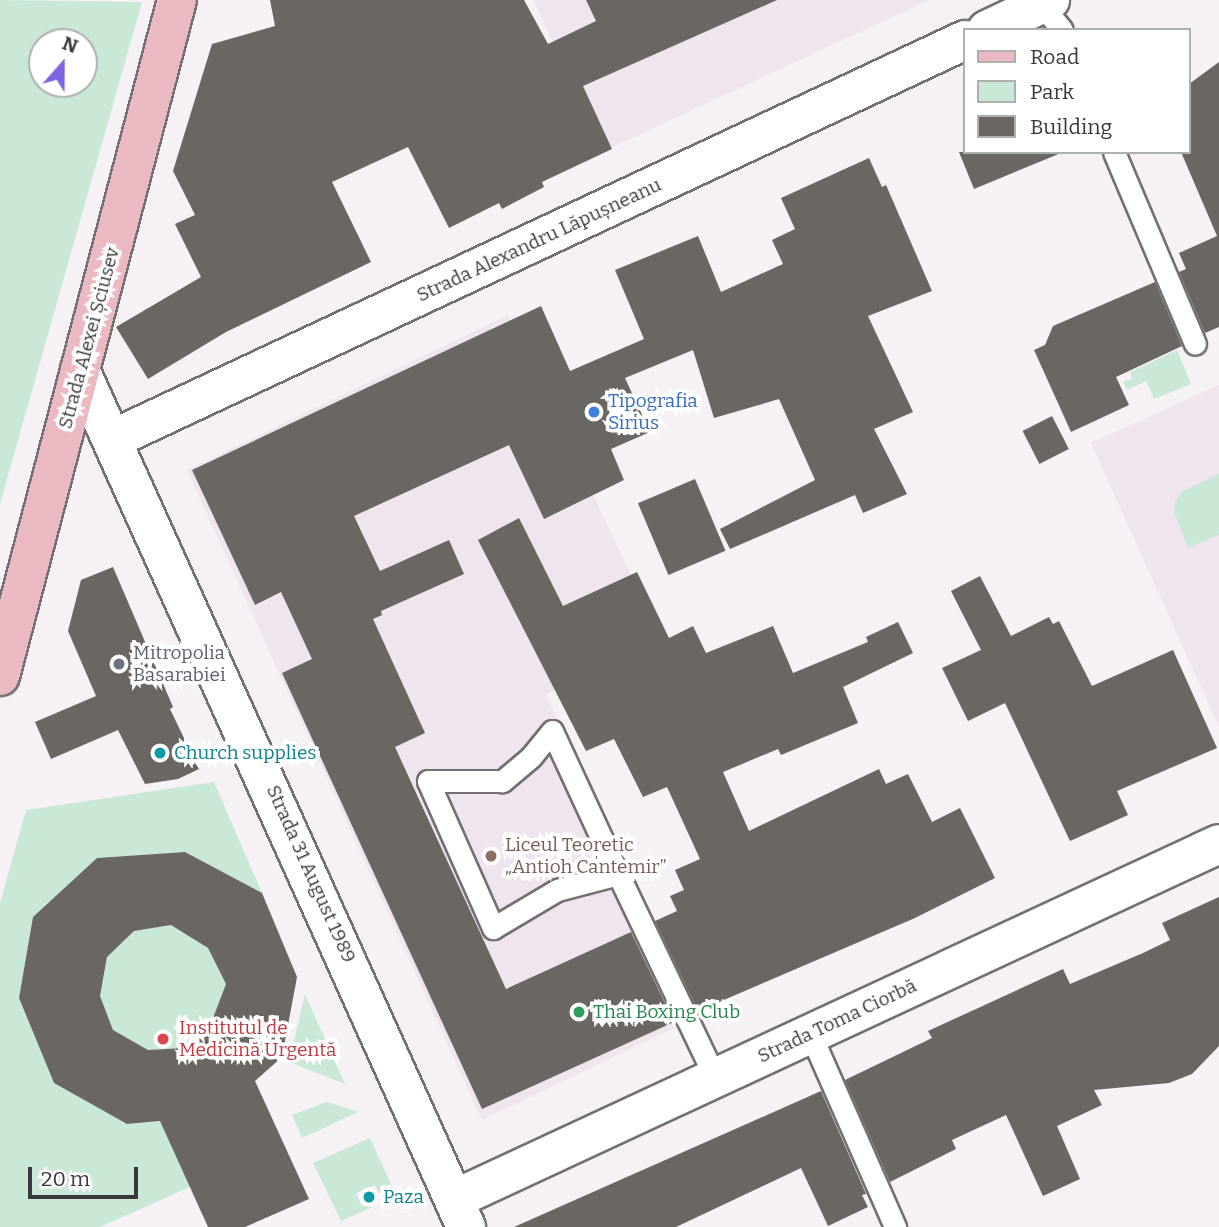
<!DOCTYPE html>
<meta charset="utf-8">
<style>
body{margin:0}
#map{position:relative;width:1219px;height:1227px;overflow:hidden;background:#f6f1f5;font-family:Bitter,serif}
div>[style]{position:absolute}
.built>*{inset:0;background:#f0e4ee}
.green>*{inset:0;background:#cae8d6}
.building>*{inset:0;background:#6a6662;transform-origin:0 0}
.roads{filter:drop-shadow(2px 0 #736f73) drop-shadow(-2px 0 #736f73) drop-shadow(0 2px #736f73) drop-shadow(0 -2px #736f73)}
.service>*{height:21px;margin:-10.5px;padding:0 10.5px;transform-origin:10.5px;border-radius:10.5px;background:#fff}
.minor>*{height:38px;margin:-19px;padding:0 19px;transform-origin:19px;border-radius:19px;background:#fff}
.tertiary>*{height:38px;margin:-19px;padding:0 19px;transform-origin:19px;border-radius:19px;background:#fff}
.primary>*{height:38px;margin:-19px;padding:0 19px;transform-origin:19px;border-radius:19px;background:#ebb9c1}
.dots>*{width:19px;height:19px;translate:-50% -50%;box-sizing:border-box;border:4px solid #fff;border-radius:50%}
span{translate:-50% -50%;white-space:nowrap;text-align:center;line-height:1.15;-webkit-text-stroke:7px #fff;paint-order:stroke}
.street-label{font-size:19px;color:#3a383a}
.shop-label{font-size:19px;color:#366cbe}
.left{translate:0 -50%;text-align:left}
.worship-label{font-size:19px;color:#5b616d}
.culture-label{font-size:19px;color:#0d838f}
.education-label{font-size:19px;color:#785e54}
.leisure-label{font-size:19px;color:#27864d}
.health-label{font-size:19px;color:#be3a42}
.legend{position:absolute;left:963px;top:28px;width:228px;height:126px;box-sizing:border-box;background:#fff;border:2px solid #b0afb0;margin:0;padding:9px 12px;list-style:none;font-size:21px;color:#3a383a}
.legend li{display:flex;align-items:center;gap:14px;height:35px}
.legend b{width:35px;border:2px solid #b0afb0}
.north{position:absolute;left:28px;top:28px;width:70px;height:70px;box-sizing:border-box;background:#fff;border:2px solid #b0afb0;border-radius:50%;rotate:21deg;font-size:19px;font-weight:700;line-height:28px;text-align:center;color:#3a383a}
.north::after{content:'';display:block;margin:auto;width:24px;height:32px;background:#7e65e0;clip-path:polygon(50% 0,100% 100%,50% 72%,0 100%)}
.scale{position:absolute;left:28px;top:1167px;width:110px;height:32px;box-sizing:border-box;border:4px solid #3a383a;border-top:0;padding-left:9px;font-size:21px;line-height:24px;white-space:nowrap;color:#3a383a;-webkit-text-stroke:5px #fff;paint-order:stroke}
</style>
<div id="map">
<div class="built">
<i style="clip-path:polygon(533px 0,929px 0,604px 151px)"></i>
<i style="clip-path:polygon(508px 315px,662px 641px,546px 694px,693px 1019px,482px 1120px,187px 470px)"></i>
<i style="clip-path:polygon(1219px 385px,1219px 727px,1091px 443px)"></i>
</div>
<div class="green">
<i style="clip-path:polygon(evenodd,0 0,142px 2px,0 504px,0 0,42px 42px,84px 42px,84px 84px,42px 84px,42px 42px)"></i>
<i style="clip-path:polygon(1177px 350px,1191px 384px,1154px 399px,1146px 381px,1127px 390px,1123px 382px,1132px 379px,1130px 372px)"></i>
<i style="clip-path:polygon(1219px 474px,1219px 535px,1188px 548px,1174px 512px,1175px 502px,1182px 491px)"></i>
<i style="clip-path:polygon(214px 782px,262px 893px,185px 852px,97px 858px,33px 917px,19px 998px,54px 1083px,127px 1124px,180px 1120px,190px 1187px,100px 1227px,0 1227px,0 903px,26px 810px)"></i>
<i style="clip-path:polygon(171px 925px,208px 948px,226px 984px,213px 1018px,185px 1048px,148px 1050px,113px 1030px,100px 996px,107px 957px,134px 931px)"></i>
<i style="clip-path:polygon(305px 994px,345px 1084px,289px 1062px)"></i>
<i style="clip-path:polygon(327px 1102px,358px 1112px,302px 1138px,292px 1115px)"></i>
<i style="clip-path:polygon(370px 1138px,396px 1195px,383px 1201px,375px 1185px,356px 1193px,362px 1206px,373px 1207px,341px 1221px,313px 1163px)"></i>
</div>
<div class="building">
<i style="clip-path:polygon(270px 0,524px 0,548px 44px,596px 21px,586px 0,777px 0,583px 86px,612px 149px,542px 182px,544px 187px,502px 209px,499px 203px,449px 228px,408px 147px,332px 182px,371px 262px,226px 332px,148px 379px,116px 327px,201px 277px,175px 224px,195px 215px,173px 171px,212px 44px,275px 26px)"></i>
<i style="clip-path:polygon(1219px 62px,1219px 327px,1205px 333px,1179px 272px,1186px 269px,1179px 253px,1217px 236px,1181px 152px,1189px 152px,1189px 84px)"></i>
<i style="clip-path:polygon(959px 152px,1061px 152px,1061px 153px,974px 189px)"></i>
<i style="clip-path:polygon(869px 158px,882px 187px,886px 185px,932px 291px,868px 316px,913px 412px,874px 429px,907px 494px,863px 513px,855px 495px,730px 549px,720px 529px,815px 480px,779px 399px,714px 418px,693px 350px,625px 378px,650px 432px,611px 449px,624px 480px,544px 519px,509px 445px,354px 516px,380px 571px,449px 540px,464px 574px,381px 611px,382px 615px,373px 619px,425px 733px,395px 747px,506px 989px,631px 932px,674px 1022px,482px 1109px,282px 673px,312px 659px,281px 592px,255px 605px,192px 470px,541px 306px,570px 371px,644px 339px,615px 270px,698px 236px,721px 292px,783px 264px,772px 240px,795px 229px,781px 198px)"></i>
<i style="clip-path:polygon(1155px 282px,1182px 346px,1116px 377px,1129px 405px,1071px 432px,1034px 350px,1045px 345px,1053px 326px)"></i>
<i style="left:1052px;top:416px;width:37px;height:33px;rotate:63deg"></i>
<i style="left:695px;top:479px;width:78px;height:62px;rotate:67deg"></i>
<i style="clip-path:polygon(519px 518px,563px 606px,637px 572px,669px 638px,693px 626px,706px 653px,773px 626px,793px 673px,868px 642px,866px 637px,898px 622px,913px 653px,843px 687px,858px 723px,781px 755px,778px 749px,723px 772px,749px 831px,879px 769px,886px 784px,908px 774px,932px 822px,960px 808px,995px 878px,915px 918px,698px 1011px,655px 921px,677px 911px,670px 896px,684px 890px,675px 870px,700px 859px,667px 787px,643px 797px,614px 739px,586px 751px,478px 540px)"></i>
<i style="clip-path:polygon(113px 567px,173px 707px,170px 709px,199px 769px,178px 779px,145px 784px,118px 730px,51px 759px,35px 722px,96px 696px,68px 631px,81px 580px)"></i>
<i style="clip-path:polygon(980px 576px,1011px 636px,1049px 617px,1053px 624px,1059px 621px,1092px 686px,1173px 650px,1217px 748px,1117px 791px,1128px 815px,1070px 841px,1005px 703px,968px 721px,942px 668px,981px 650px,951px 591px)"></i>
<i style="clip-path:polygon(evenodd,185px 852px,262px 893px,297px 977px,282px 1057px,255px 1081px,309px 1199px,245px 1227px,208px 1227px,160px 1121px,127px 1124px,54px 1083px,19px 998px,33px 917px,97px 858px,185px 852px,171px 925px,208px 948px,226px 984px,213px 1018px,185px 1048px,148px 1050px,113px 1030px,100px 996px,107px 957px,134px 931px,171px 925px)"></i>
<i style="clip-path:polygon(1219px 897px,1219px 1046px,1192px 1074px,1169px 1083px,1094px 1090px,1102px 1105px,1057px 1126px,1080px 1179px,1043px 1196px,1006px 1115px,952px 1140px,956px 1149px,890px 1182px,845px 1080px,932px 1038px,928px 1031px,1063px 969px,1070px 984px,1143px 953px,1170px 940px,1162px 923px)"></i>
<i style="clip-path:polygon(821px 1091px,866px 1194px,862px 1195px,868px 1207px,828px 1226px,801px 1168px,676px 1227px,514px 1227px)"></i>
</div>
<div class="roads">
<div class="service">
<i style="left:1041px;top:4px;width:33px;rotate:51deg"></i>
<i style="left:1114px;top:152px;width:208px;rotate:67.1deg"></i>
<i style="left:618px;top:874px;width:157px;rotate:-114.8deg"></i>
<i style="left:552px;top:731px;width:33px;rotate:129deg"></i>
<i style="left:531px;top:757px;width:38px;rotate:140deg"></i>
<i style="left:502px;top:781px;width:74px;rotate:180deg"></i>
<i style="left:428px;top:781px;width:161px;rotate:66.1deg"></i>
<i style="left:493px;top:928px;width:74px;rotate:-30.7deg"></i>
<i style="left:557px;top:890px;width:63px;rotate:-14.7deg"></i>
<i style="left:618px;top:874px;width:225px;rotate:64.5deg"></i>
<i style="left:810px;top:1033px;width:212px;rotate:66.3deg"></i>
</div>
<div class="minor">
<i style="left:987px;top:30px;width:70px;rotate:-25.5deg"></i>
<i style="left:113px;top:439px;width:941px;rotate:-25.09deg"></i>
<i style="left:455px;top:1199px;width:842px;rotate:-24.92deg"></i>
</div>
<div class="tertiary">
<i style="left:80px;top:370px;width:940px;rotate:65.75deg"></i>
</div>
<div class="primary">
<i style="left:0;top:676px;width:699px;rotate:-75.33deg"></i>
</div>
</div>
<div class="dots">
<i style="left:594px;top:412px;background:#3f7fe0"></i>
<i style="left:119px;top:664px;background:#6b7280"></i>
<i style="left:160px;top:753px;background:#0f9aa8"></i>
<i style="left:491px;top:856px;background:#8d6e63"></i>
<i style="left:579px;top:1012px;background:#2e9e5b"></i>
<i style="left:163px;top:1039px;background:#e0444e"></i>
<i style="left:369px;top:1197px;background:#0f9aa8"></i>
</div>
<div class="street-label">
<span style="left:539px;top:240px;rotate:-25deg">Strada Alexandru Lăpușneanu</span>
<span style="left:89px;top:338px;rotate:-75deg">Strada Alexei Șciusev</span>
<span style="left:311px;top:874px;rotate:66deg">Strada 31 August 1989</span>
<span style="left:837px;top:1021px;rotate:-25deg">Strada Toma Ciorbă</span>
</div>
<div class="shop-label">
<span class="left" style="left:608px;top:412px">Tipografia<br>Sirius</span>
</div>
<div class="worship-label">
<span class="left" style="left:133px;top:664px">Mitropolia<br>Basarabiei</span>
</div>
<div class="culture-label">
<span class="left" style="left:174px;top:753px">Church supplies</span>
<span class="left" style="left:383px;top:1197px">Paza</span>
</div>
<div class="education-label">
<span class="left" style="left:505px;top:856px">Liceul Teoretic<br>„Antioh Cantemir”</span>
</div>
<div class="leisure-label">
<span class="left" style="left:593px;top:1012px">Thai Boxing Club</span>
</div>
<div class="health-label">
<span class="left" style="left:179px;top:1039px">Institutul de<br>Medicină Urgentă</span>
</div>
<ul class="legend">
<li><b style="height:9px;background:#ebb9c1"></b>Road</li>
<li><b style="height:19px;background:#cae8d6"></b>Park</li>
<li><b style="height:19px;background:#6a6662"></b>Building</li>
</ul>
<div class="north">N</div>
<div class="scale">20 m</div>
</div>
